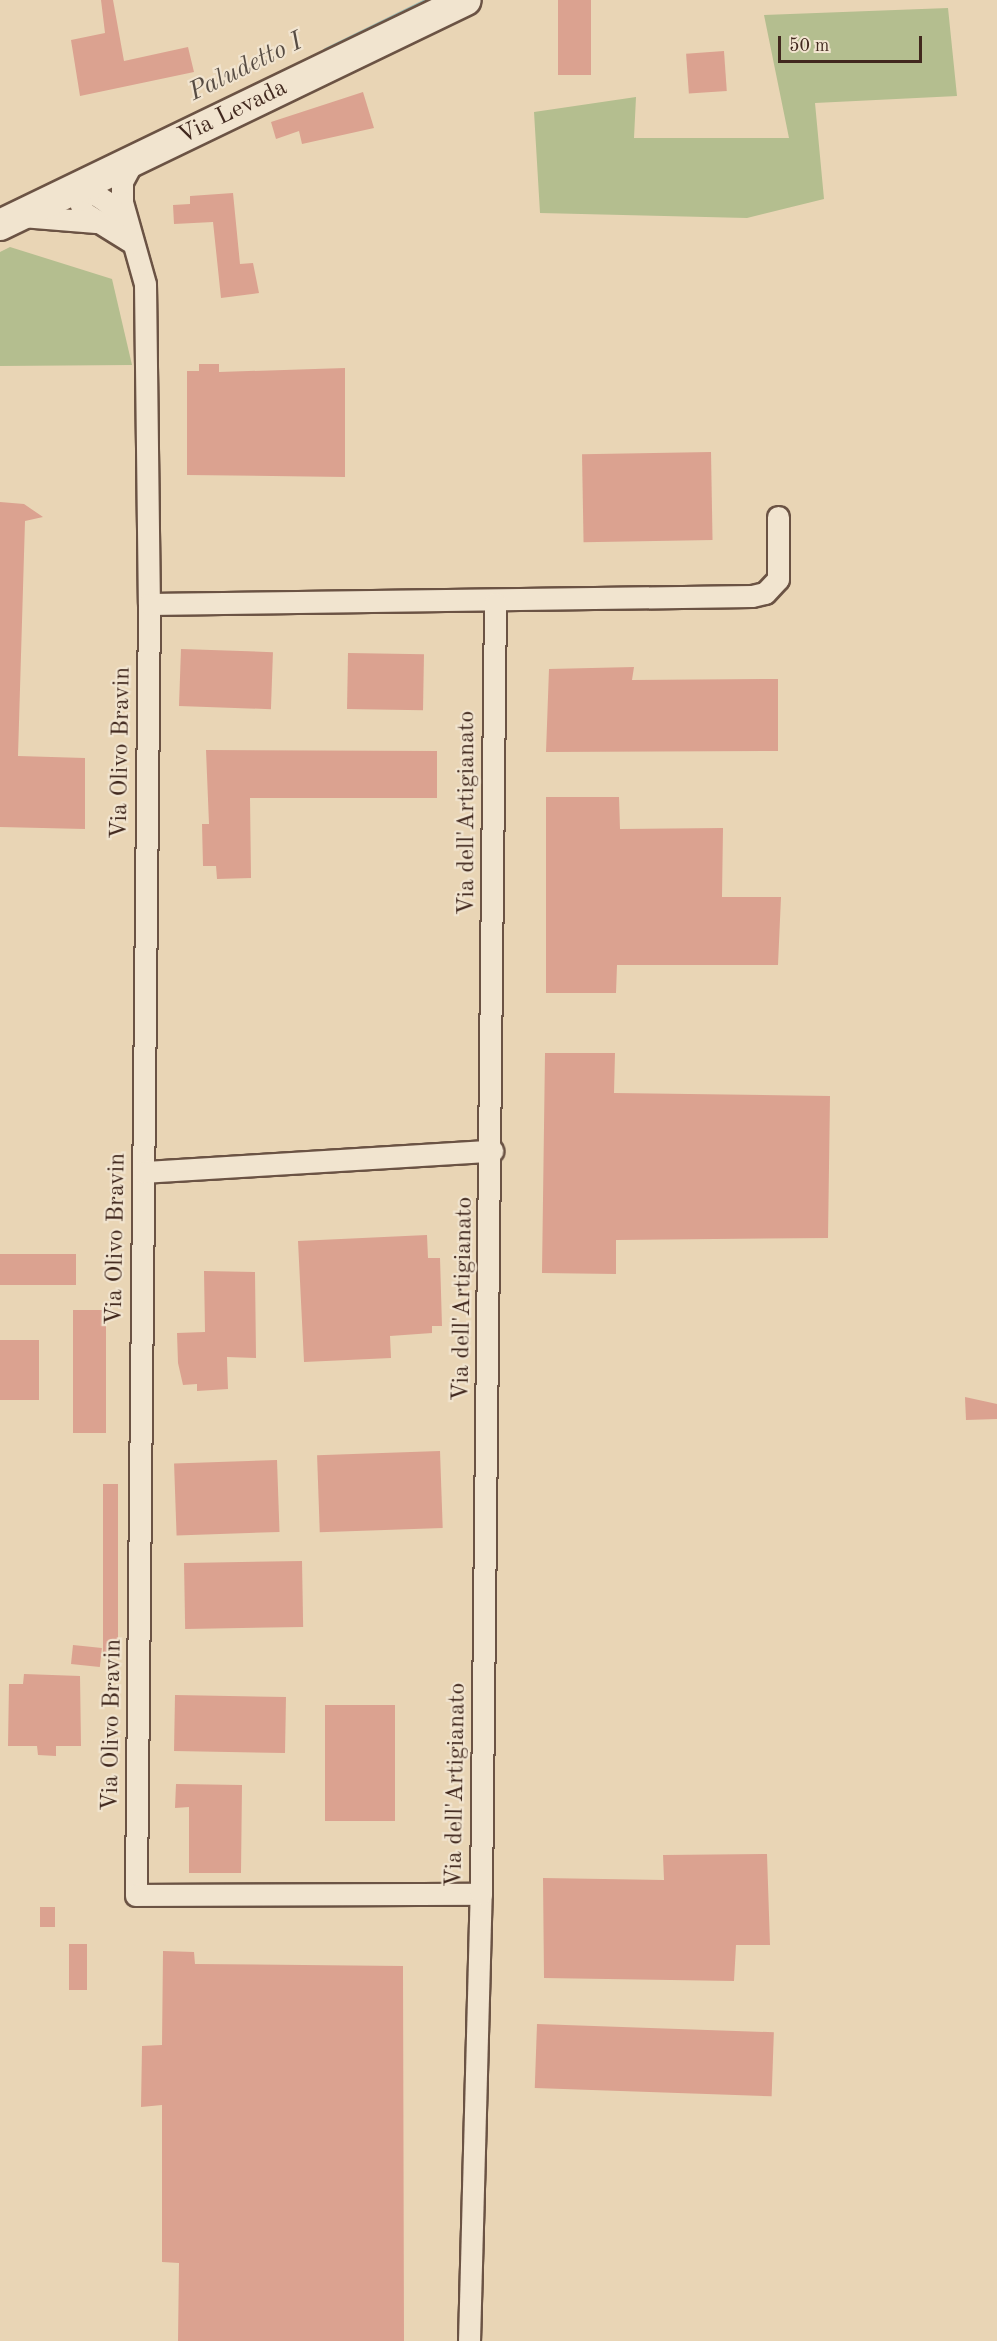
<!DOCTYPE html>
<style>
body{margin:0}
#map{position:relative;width:997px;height:2341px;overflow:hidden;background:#e9d5b5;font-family:"Old Standard TT",serif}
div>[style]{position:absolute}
.green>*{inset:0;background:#b4be8f}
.stream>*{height:6px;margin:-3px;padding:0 3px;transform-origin:3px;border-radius:3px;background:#98b8b2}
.building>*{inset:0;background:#dba290;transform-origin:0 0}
.roads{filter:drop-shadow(2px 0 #6b5344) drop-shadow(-2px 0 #6b5344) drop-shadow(0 2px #6b5344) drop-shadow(0 -2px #6b5344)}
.minor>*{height:21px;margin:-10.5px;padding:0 10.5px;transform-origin:10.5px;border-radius:10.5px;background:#f1e4cf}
.secondary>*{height:30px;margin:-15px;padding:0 15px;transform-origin:15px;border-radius:15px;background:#f1e4cf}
span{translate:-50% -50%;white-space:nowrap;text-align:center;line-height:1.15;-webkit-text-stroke:4.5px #f1e4cf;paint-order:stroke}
.street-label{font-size:24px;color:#41281e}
.water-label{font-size:26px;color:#574c43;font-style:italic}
.scale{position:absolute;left:778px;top:36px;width:144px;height:27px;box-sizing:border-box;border:3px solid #41281e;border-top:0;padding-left:8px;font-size:18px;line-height:21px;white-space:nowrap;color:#41281e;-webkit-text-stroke:4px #f1e4cf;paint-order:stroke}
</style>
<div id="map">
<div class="green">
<i style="clip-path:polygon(948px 8px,957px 96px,815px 103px,824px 199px,747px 218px,540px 213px,534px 112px,636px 97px,634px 138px,789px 138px,764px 15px)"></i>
<i style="clip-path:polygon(10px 247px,112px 279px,132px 365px,0 366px,0 252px)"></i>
</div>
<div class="stream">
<i style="left:326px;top:51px;width:116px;rotate:-26.1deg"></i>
</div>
<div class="building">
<i style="clip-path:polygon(101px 0,113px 0,124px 61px,188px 47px,194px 72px,80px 96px,71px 40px,105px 33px)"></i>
<i style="left:558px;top:0;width:33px;height:75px"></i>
<i style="left:724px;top:51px;width:40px;height:38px;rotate:86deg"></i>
<i style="clip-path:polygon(363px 92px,374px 128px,302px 144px,299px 131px,276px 139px,271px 122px)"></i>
<i style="clip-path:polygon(233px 193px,240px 264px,253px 263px,259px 293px,221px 298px,213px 222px,174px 224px,173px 205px,190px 204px,190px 196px)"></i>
<i style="clip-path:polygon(199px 364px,219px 364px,219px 372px,345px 368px,345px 477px,187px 475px,187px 371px,199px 371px)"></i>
<i style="left:711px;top:452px;width:88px;height:129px;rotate:89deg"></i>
<i style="clip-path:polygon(0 502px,24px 504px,43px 517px,25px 521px,18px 756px,85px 758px,85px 829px,0 827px)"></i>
<i style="left:181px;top:649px;width:92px;height:57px;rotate:2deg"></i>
<i style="left:348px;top:653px;width:76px;height:56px;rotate:1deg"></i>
<i style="clip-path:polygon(634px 667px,632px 680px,778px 679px,778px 751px,546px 752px,549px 669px)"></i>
<i style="clip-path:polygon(206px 750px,437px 751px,437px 798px,250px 798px,251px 878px,217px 879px,216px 866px,203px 866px,202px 824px,209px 824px)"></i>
<i style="clip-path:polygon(546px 797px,619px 797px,620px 829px,723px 828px,722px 897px,781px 897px,778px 965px,617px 965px,616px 993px,546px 993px)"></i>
<i style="clip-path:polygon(545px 1053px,615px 1053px,614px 1093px,830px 1096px,828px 1238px,616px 1240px,616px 1274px,542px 1273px)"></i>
<i style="clip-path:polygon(427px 1235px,428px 1258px,440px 1258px,442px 1326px,432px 1326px,432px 1333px,390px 1336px,391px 1358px,304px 1362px,298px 1241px)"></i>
<i style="left:0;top:1254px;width:76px;height:31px"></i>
<i style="clip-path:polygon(204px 1271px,255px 1272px,256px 1358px,227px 1357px,228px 1389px,197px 1391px,197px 1384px,183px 1385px,178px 1363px,177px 1333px,205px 1332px)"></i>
<i style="left:73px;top:1310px;width:33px;height:123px"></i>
<i style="left:0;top:1340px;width:39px;height:60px"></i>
<i style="clip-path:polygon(965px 1397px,997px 1404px,997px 1419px,966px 1420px)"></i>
<i style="left:440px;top:1451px;width:77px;height:123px;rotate:88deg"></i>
<i style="left:277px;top:1460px;width:72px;height:103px;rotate:88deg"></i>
<i style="left:103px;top:1484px;width:15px;height:173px"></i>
<i style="left:302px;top:1561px;width:66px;height:118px;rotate:89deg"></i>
<i style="left:73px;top:1645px;width:29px;height:19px;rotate:6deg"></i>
<i style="clip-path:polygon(24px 1674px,80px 1676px,81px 1746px,56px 1746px,56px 1756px,38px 1755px,37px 1746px,8px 1746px,9px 1684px,23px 1684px)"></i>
<i style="left:175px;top:1695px;width:111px;height:56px;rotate:1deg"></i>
<i style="left:325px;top:1705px;width:70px;height:116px"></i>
<i style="clip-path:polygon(176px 1784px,242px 1785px,241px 1873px,189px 1873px,189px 1807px,175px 1808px)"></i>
<i style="clip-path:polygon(767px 1854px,770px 1945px,736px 1945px,734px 1981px,544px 1978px,543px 1878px,664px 1880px,663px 1855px)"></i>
<i style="left:40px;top:1907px;width:15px;height:20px"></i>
<i style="left:69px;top:1944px;width:18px;height:46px"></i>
<i style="clip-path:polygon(163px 1951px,194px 1952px,195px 1964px,403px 1966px,404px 2341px,178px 2341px,179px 2263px,162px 2262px,162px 2105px,141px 2107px,142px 2046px,162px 2045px)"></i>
<i style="left:537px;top:2024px;width:237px;height:64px;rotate:2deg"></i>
</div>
<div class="roads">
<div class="minor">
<i style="left:133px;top:161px;width:24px;rotate:118deg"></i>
<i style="left:122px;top:182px;width:20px;rotate:90deg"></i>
<i style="left:122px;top:202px;width:85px;rotate:74.3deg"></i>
<i style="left:145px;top:284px;width:320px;rotate:89.3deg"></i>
<i style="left:149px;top:604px;width:1291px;rotate:90.58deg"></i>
<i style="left:136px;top:1895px;width:345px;rotate:-0.2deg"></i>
<i style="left:83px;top:186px;width:29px;rotate:34deg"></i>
<i style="left:107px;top:202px;width:28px;rotate:52deg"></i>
<i style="left:76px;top:189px;width:24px;rotate:73deg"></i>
<i style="left:83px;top:212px;width:57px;rotate:32deg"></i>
<i style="left:22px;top:216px;width:74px;rotate:4.6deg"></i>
<i style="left:149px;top:604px;width:603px;rotate:-0.76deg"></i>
<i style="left:752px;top:596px;width:13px;rotate:-13deg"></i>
<i style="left:765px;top:593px;width:19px;rotate:-47deg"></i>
<i style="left:778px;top:579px;width:62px;rotate:-90deg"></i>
<i style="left:144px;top:1172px;width:349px;rotate:-3.5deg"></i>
<i style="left:469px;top:2341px;width:447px;rotate:-88.5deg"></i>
<i style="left:481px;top:1894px;width:1291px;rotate:-89.38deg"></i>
</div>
<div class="secondary">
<i style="left:0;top:225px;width:517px;rotate:-25.77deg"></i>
</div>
</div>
<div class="street-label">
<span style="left:233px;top:113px;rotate:-26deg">Via Levada</span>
<span style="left:122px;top:753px;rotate:-89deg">Via Olivo Bravin</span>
<span style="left:468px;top:813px;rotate:-90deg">Via dell'Artigianato</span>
<span style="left:117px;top:1239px;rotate:-89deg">Via Olivo Bravin</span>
<span style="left:464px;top:1299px;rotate:-89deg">Via dell'Artigianato</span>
<span style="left:113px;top:1725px;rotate:-89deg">Via Olivo Bravin</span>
<span style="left:457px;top:1785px;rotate:-89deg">Via dell'Artigianato</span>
</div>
<div class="water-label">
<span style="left:246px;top:68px;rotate:-26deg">Paludetto I</span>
</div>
<div class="scale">50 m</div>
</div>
